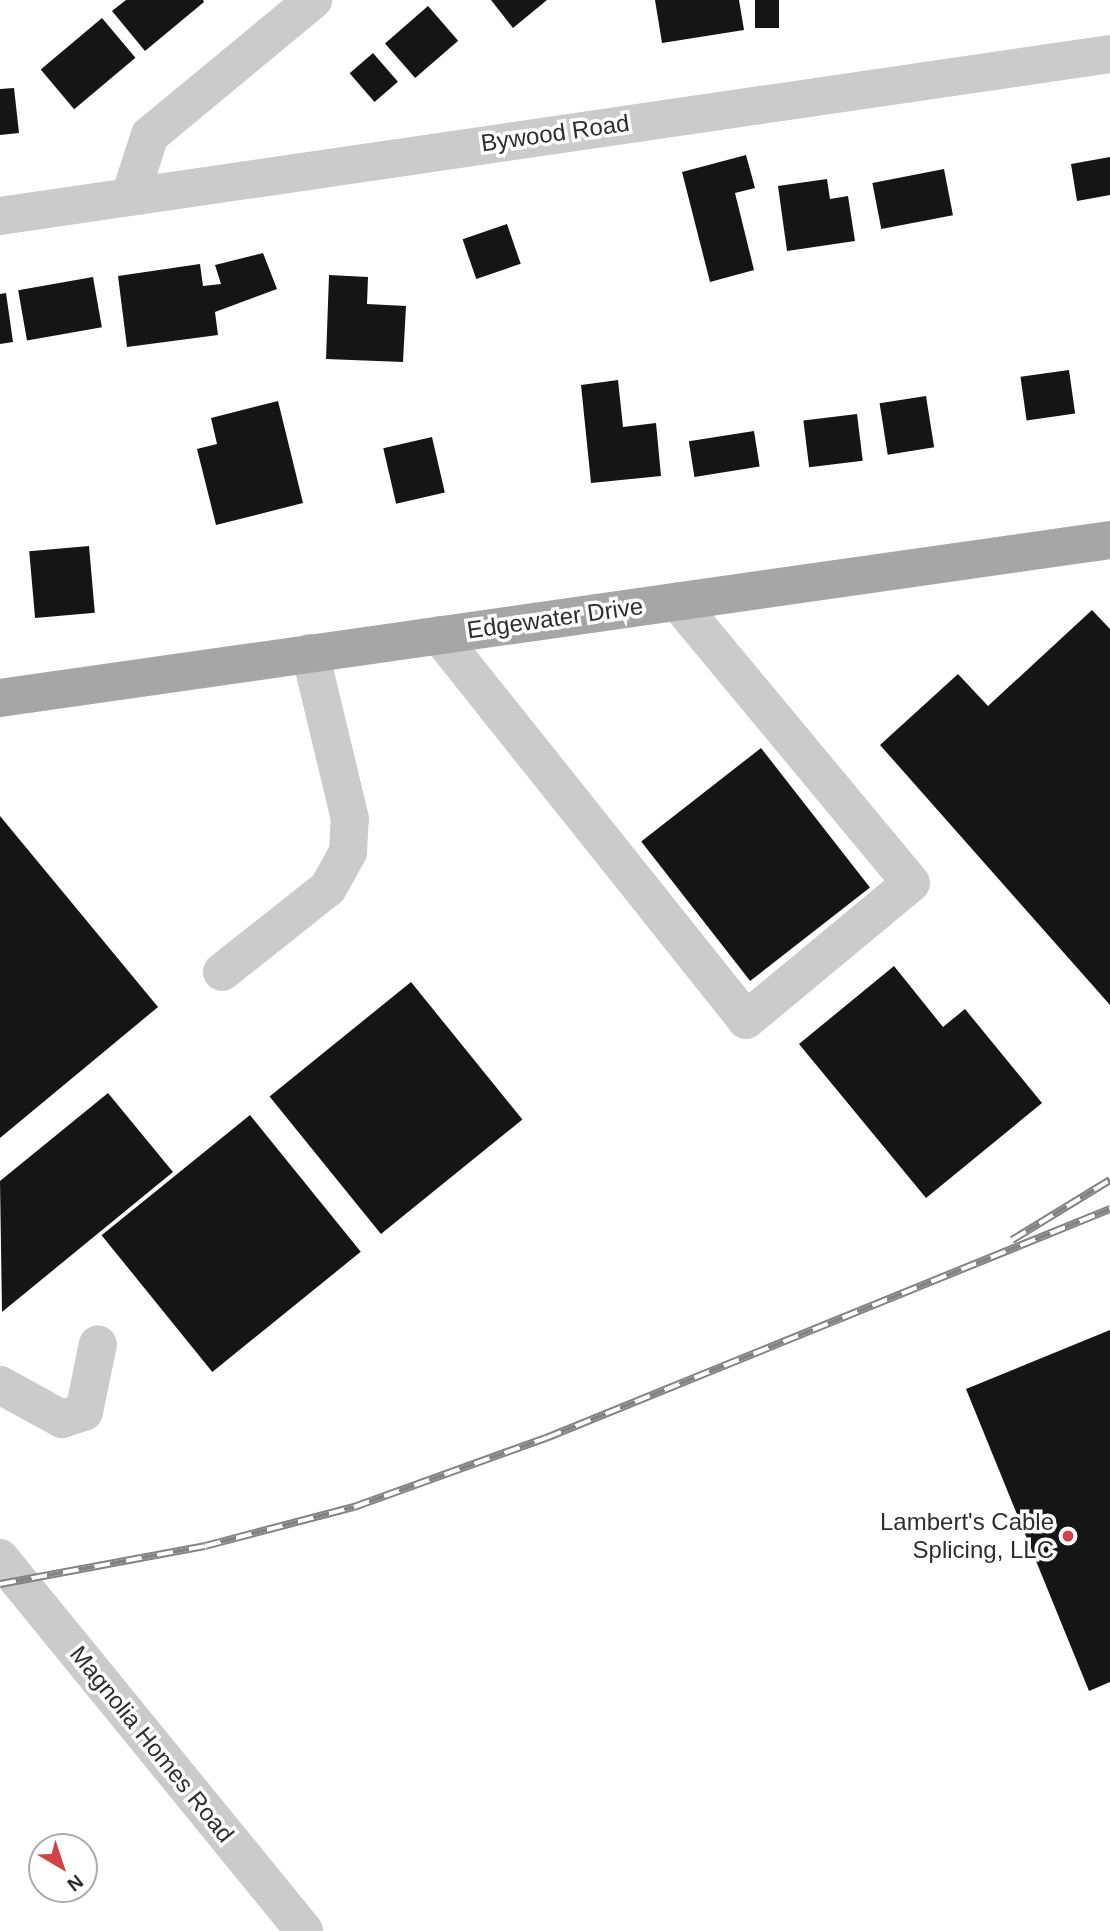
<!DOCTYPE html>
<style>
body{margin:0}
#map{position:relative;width:1110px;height:1931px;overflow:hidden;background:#fff;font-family:Helvetica,sans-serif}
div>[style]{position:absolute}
.building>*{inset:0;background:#151515;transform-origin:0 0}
.minor>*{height:38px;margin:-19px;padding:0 19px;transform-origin:19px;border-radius:19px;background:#cbcbcb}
.major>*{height:38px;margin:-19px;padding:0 19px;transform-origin:19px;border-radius:19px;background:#a6a6a6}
.rail>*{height:8px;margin-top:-4px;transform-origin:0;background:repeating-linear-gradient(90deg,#fff 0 16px,#838383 0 32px);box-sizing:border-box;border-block:2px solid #838383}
.dots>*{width:19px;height:19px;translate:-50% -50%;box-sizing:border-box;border:4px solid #fff;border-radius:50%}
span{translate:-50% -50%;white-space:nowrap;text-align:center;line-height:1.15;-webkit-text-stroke:7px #fff;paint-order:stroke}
.street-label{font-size:24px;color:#2e2e2e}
.poi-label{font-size:24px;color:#2e2e2e}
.right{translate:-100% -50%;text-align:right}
.north{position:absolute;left:28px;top:1833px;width:70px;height:70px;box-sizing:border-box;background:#fff;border:2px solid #ababab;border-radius:50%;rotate:141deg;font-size:19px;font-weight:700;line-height:28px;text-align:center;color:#2e2e2e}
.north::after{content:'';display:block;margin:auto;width:24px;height:32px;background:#d14347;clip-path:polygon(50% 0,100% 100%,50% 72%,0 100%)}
</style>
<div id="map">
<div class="building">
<i style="clip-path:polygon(126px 0,203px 0,204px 2px,145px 51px,112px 11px)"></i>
<i style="clip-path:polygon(491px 0,547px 0,513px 28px)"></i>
<i style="clip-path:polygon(655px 0,739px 0,744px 30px,662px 43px)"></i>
<i style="left:755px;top:0;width:24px;height:28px"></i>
<i style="left:428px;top:6px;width:46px;height:57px;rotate:49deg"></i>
<i style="left:102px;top:18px;width:52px;height:80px;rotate:50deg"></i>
<i style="left:373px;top:53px;width:38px;height:31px;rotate:49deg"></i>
<i style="clip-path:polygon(14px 88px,19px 133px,0 135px,0 89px)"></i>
<i style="clip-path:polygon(746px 155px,755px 188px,735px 193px,754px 270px,710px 282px,682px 172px)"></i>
<i style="clip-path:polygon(1110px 157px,1110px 195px,1077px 201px,1071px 164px)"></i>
<i style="left:944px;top:169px;width:47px;height:73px;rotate:79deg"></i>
<i style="clip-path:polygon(827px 179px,830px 199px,848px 196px,855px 241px,787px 251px,778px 186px)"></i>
<i style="left:507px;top:224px;width:42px;height:47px;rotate:71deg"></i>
<i style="clip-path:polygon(263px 253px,277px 289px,215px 312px,218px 335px,127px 347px,118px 276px,200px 264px,203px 286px,221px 284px,215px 265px)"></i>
<i style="clip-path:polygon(329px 275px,368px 277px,367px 304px,406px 306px,403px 362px,326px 359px)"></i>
<i style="left:93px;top:277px;width:51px;height:76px;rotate:80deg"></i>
<i style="clip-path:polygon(6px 293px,13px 342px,0 344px,0 294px)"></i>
<i style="left:1069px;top:370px;width:44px;height:49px;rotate:82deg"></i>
<i style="clip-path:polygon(618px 380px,623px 427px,656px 423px,661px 476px,591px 483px,581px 385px)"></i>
<i style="left:926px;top:396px;width:52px;height:47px;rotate:81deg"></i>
<i style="clip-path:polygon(278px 401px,303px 503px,216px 525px,197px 449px,217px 444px,211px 418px)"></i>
<i style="left:857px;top:414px;width:47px;height:54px;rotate:83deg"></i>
<i style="left:754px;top:431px;width:36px;height:66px;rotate:81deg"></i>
<i style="left:432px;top:437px;width:57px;height:50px;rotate:77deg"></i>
<i style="left:89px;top:546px;width:67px;height:60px;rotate:85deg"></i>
<i style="clip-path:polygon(1092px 610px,1110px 629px,1110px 1005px,880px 745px,958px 674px,988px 706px)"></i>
<i style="left:761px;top:748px;width:177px;height:152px;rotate:52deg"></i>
<i style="clip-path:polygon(0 816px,158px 1007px,0 1138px)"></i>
<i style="clip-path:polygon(894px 966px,943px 1027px,965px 1009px,1042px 1103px,926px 1198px,799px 1044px)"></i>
<i style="left:411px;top:982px;width:177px;height:182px;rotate:51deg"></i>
<i style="clip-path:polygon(108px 1093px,173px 1172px,2px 1312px,0 1181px)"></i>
<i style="left:250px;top:1115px;width:176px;height:191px;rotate:51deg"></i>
<i style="clip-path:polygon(1110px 1330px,1110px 1682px,1089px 1691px,966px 1389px)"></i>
</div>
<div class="minor">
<i style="left:131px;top:193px;width:61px;rotate:-71.9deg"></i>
<i style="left:150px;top:135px;width:212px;rotate:-39.6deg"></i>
<i style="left:0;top:216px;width:1122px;rotate:-8.3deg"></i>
<i style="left:439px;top:635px;width:492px;rotate:51.4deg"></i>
<i style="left:746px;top:1020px;width:214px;rotate:-39.7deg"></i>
<i style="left:911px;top:883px;width:366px;rotate:-129.7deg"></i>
<i style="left:222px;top:972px;width:135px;rotate:-38.4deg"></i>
<i style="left:328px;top:888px;width:41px;rotate:-60.9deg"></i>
<i style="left:348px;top:852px;width:33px;rotate:-87deg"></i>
<i style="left:350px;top:819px;width:171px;rotate:-103.5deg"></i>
<i style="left:0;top:1385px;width:71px;rotate:28.7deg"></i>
<i style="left:62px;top:1419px;width:23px;rotate:-18deg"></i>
<i style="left:84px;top:1412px;width:69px;rotate:-78.4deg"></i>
<i style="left:0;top:1558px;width:481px;rotate:50.8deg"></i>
</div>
<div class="major">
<i style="left:0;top:698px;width:1121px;rotate:-8.1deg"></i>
</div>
<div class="rail">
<i style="left:1012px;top:1240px;width:115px;rotate:-31.5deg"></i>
<i style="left:0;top:1584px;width:208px;rotate:-10.5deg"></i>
<i style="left:205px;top:1546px;width:154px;rotate:-14.7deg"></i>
<i style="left:354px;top:1507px;width:204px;rotate:-19.8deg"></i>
<i style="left:546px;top:1438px;width:609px;rotate:-22.1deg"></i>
</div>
<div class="dots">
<i style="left:1068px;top:1536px;background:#d14347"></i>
</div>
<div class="street-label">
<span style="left:555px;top:133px;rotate:-8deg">Bywood Road</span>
<span style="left:555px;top:618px;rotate:-8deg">Edgewater Drive</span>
<span style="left:152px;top:1744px;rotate:51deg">Magnolia Homes Road</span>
</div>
<div class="poi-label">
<span class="right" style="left:1054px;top:1536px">Lambert's Cable<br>Splicing, LLC</span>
</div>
<div class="north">N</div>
</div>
